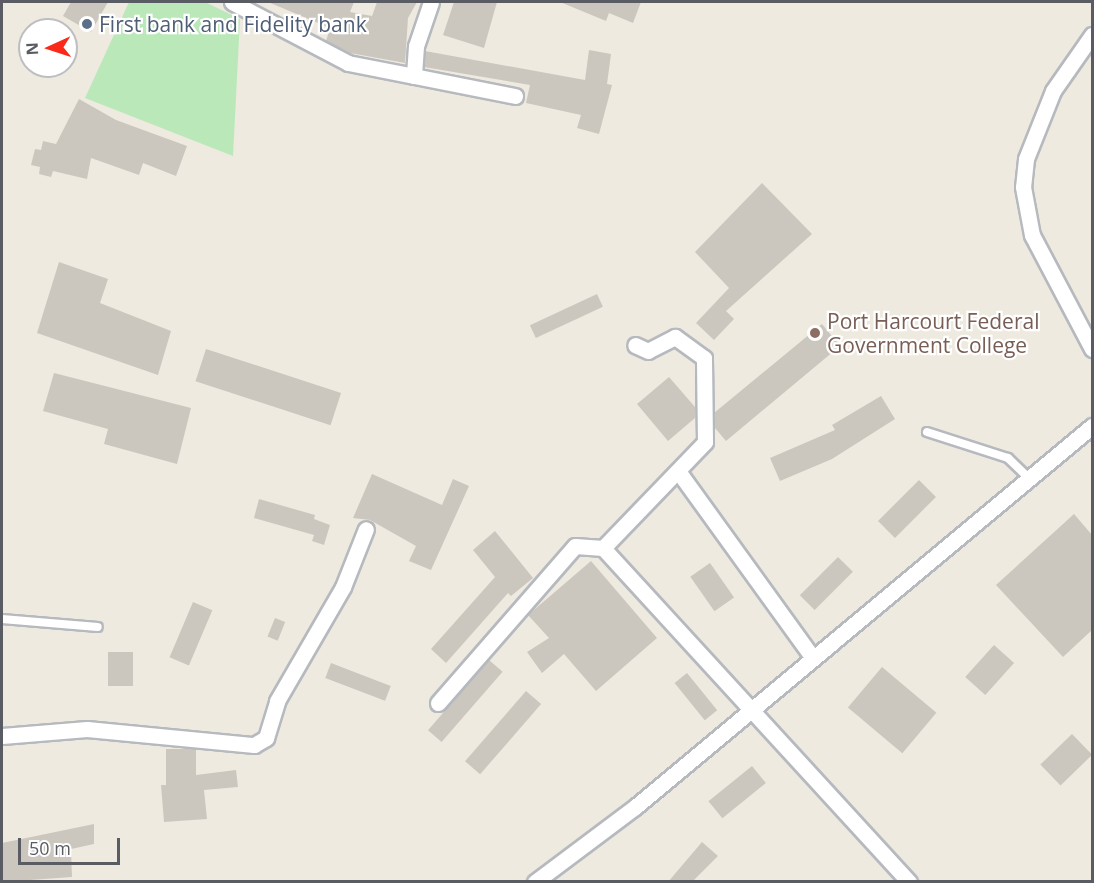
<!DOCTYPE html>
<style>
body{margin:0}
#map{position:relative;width:1094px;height:883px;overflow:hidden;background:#eeeae0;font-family:"Open Sans",sans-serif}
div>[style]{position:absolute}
.green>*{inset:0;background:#bae8b9}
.building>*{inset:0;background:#cbc7bf;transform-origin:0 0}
.roads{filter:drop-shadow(2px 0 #b6b9be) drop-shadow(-2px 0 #b6b9be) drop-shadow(0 2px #b6b9be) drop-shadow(0 -2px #b6b9be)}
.service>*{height:8px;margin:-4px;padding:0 4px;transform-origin:4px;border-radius:4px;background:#fff}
.minor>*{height:15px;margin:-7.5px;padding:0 7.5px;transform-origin:7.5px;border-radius:7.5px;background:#fff}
.dots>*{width:16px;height:16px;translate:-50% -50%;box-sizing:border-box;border:3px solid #fff;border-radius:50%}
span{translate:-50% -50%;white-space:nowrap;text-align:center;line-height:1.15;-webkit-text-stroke:4.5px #fff;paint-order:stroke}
.service-label{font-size:21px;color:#4e5e75}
.left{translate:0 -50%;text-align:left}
.education-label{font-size:21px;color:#785e54}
.frame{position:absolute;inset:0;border:3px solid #595d63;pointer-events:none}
.north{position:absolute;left:18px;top:18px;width:60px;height:60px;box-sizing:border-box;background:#fff;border:2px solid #bdbec1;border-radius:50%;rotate:267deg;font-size:16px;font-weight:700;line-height:24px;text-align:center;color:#595d63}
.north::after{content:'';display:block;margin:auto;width:21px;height:27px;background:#fa291a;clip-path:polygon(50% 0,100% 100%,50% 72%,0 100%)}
.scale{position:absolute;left:18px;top:838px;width:102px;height:27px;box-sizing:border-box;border:3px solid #595d63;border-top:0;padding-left:8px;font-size:18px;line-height:21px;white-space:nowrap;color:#595d63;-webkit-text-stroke:4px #fff;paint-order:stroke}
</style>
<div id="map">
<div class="green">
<i style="clip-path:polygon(129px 2px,205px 2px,240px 19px,233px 156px,85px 98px)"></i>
</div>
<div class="building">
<i style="clip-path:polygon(71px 2px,108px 2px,91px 32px,63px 16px)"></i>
<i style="clip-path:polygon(268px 2px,354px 2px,350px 12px,372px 16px,377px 2px,417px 2px,408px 18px,405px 63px,350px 53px,326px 41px,330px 28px)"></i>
<i style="clip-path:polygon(454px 2px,497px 2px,484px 48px,443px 35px)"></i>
<i style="clip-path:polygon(560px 2px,641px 2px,633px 23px,609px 13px,606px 21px)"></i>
<i style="clip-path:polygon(589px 50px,611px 54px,607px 84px,612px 85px,599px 134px,577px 128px,581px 115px,526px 103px,530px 85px,424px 67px,425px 51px,585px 80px)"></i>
<i style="clip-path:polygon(79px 99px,116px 120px,187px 146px,176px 176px,143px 163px,139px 175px,91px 158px,87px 179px,53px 171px,51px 177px,39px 174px,40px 167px,31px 165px,35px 149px,41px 150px,43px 141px,56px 144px)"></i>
<i style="clip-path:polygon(762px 183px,812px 234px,726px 311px,734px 319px,714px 340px,696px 323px,729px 288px,695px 252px)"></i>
<i style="clip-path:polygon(59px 262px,108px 279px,100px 303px,171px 331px,158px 375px,37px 333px)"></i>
<i style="left:597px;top:294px;width:14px;height:74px;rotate:65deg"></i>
<i style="clip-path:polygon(822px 324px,840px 346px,726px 441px,715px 428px,714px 413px)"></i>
<i style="left:206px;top:349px;width:142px;height:34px;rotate:18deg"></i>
<i style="clip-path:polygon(54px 373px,191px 408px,177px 464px,104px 444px,108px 429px,43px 411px)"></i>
<i style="clip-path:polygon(669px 377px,695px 407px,695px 418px,668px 441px,637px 404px)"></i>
<i style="clip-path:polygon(881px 396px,895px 419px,832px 459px,780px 481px,770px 458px,835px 430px,832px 425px)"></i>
<i style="clip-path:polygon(372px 474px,442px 505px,453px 479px,469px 486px,431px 570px,409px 561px,416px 546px,370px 520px,353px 518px)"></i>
<i style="left:919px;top:480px;width:24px;height:58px;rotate:45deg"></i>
<i style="clip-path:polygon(259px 499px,315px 515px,314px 519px,330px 525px,324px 545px,312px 541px,314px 535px,254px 518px)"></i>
<i style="clip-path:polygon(1074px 514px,1092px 535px,1092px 630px,1063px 657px,996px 585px)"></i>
<i style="clip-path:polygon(495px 531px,533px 578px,511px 596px,508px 593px,446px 663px,431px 649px,495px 577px,473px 550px)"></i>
<i style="left:838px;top:557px;width:21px;height:54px;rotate:45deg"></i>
<i style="clip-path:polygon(591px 561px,657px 638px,596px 691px,564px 654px,542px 673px,527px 652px,549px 638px,528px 615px)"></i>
<i style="left:710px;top:563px;width:42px;height:24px;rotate:55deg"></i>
<i style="left:193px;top:602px;width:21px;height:60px;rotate:23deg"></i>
<i style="left:275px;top:618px;width:11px;height:20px;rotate:22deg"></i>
<i style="left:994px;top:645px;width:27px;height:43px;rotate:42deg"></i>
<i style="left:108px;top:652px;width:25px;height:34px"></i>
<i style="left:489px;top:660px;width:18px;height:93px;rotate:41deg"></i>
<i style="left:331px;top:663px;width:64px;height:16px;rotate:21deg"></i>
<i style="left:882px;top:667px;width:71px;height:53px;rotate:40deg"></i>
<i style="left:687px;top:673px;width:48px;height:16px;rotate:51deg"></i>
<i style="left:526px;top:691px;width:20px;height:93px;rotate:41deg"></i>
<i style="left:1072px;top:734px;width:29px;height:44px;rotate:46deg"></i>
<i style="clip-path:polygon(166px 749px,196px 749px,196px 775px,236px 770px,238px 787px,204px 790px,207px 819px,164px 822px,161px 785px,166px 785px)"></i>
<i style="left:752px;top:766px;width:22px;height:56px;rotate:51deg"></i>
<i style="clip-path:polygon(94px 824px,94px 844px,71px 849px,72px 877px,2px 882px,2px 843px)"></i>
<i style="clip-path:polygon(702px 842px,718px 856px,692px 882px,668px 882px)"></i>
</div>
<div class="roads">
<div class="service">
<i style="left:927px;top:432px;width:85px;rotate:17.8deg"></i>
<i style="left:1008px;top:458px;width:29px;rotate:44deg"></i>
<i style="left:2px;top:619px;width:96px;rotate:4.8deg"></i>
</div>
<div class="minor">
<i style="left:232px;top:2px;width:131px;rotate:27.7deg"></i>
<i style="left:348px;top:63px;width:67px;rotate:11.1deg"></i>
<i style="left:431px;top:2px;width:46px;rotate:108.8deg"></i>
<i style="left:416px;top:46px;width:30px;rotate:94deg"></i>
<i style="left:414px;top:76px;width:103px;rotate:11.2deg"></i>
<i style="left:1092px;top:35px;width:68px;rotate:124.9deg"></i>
<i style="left:1053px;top:91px;width:73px;rotate:111.7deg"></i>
<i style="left:1026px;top:159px;width:28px;rotate:96deg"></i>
<i style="left:1023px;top:187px;width:49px;rotate:79.4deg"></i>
<i style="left:1032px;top:235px;width:129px;rotate:62.2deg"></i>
<i style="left:678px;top:471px;width:229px;rotate:54.2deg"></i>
<i style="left:603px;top:548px;width:147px;rotate:-46.1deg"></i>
<i style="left:705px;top:442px;width:84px;rotate:-90.7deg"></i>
<i style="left:704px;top:358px;width:36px;rotate:-144deg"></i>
<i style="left:675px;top:337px;width:30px;rotate:153deg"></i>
<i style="left:648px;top:351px;width:14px;rotate:-155deg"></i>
<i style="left:438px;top:703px;width:208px;rotate:-48.9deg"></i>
<i style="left:575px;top:546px;width:28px;rotate:4deg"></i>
<i style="left:603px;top:548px;width:453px;rotate:47.5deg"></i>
<i style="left:2px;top:736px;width:85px;rotate:-4.7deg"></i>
<i style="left:87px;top:729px;width:168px;rotate:5.5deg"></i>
<i style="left:254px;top:745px;width:14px;rotate:-30deg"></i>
<i style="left:266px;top:738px;width:39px;rotate:-73deg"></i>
<i style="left:277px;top:701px;width:132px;rotate:-59.9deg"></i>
<i style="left:343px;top:587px;width:62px;rotate:-68.4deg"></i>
<i style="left:535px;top:882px;width:125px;rotate:-36.9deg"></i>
<i style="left:635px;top:807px;width:595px;rotate:-39.82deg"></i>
</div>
</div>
<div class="dots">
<i style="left:87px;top:24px;background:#5c6f8a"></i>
<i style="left:815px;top:333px;background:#8d6e63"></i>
</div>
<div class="service-label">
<span class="left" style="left:99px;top:24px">First bank and Fidelity bank</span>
</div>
<div class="education-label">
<span class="left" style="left:827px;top:333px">Port Harcourt Federal<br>Government College</span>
</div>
<div class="frame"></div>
<div class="north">N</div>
<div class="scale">50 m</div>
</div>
